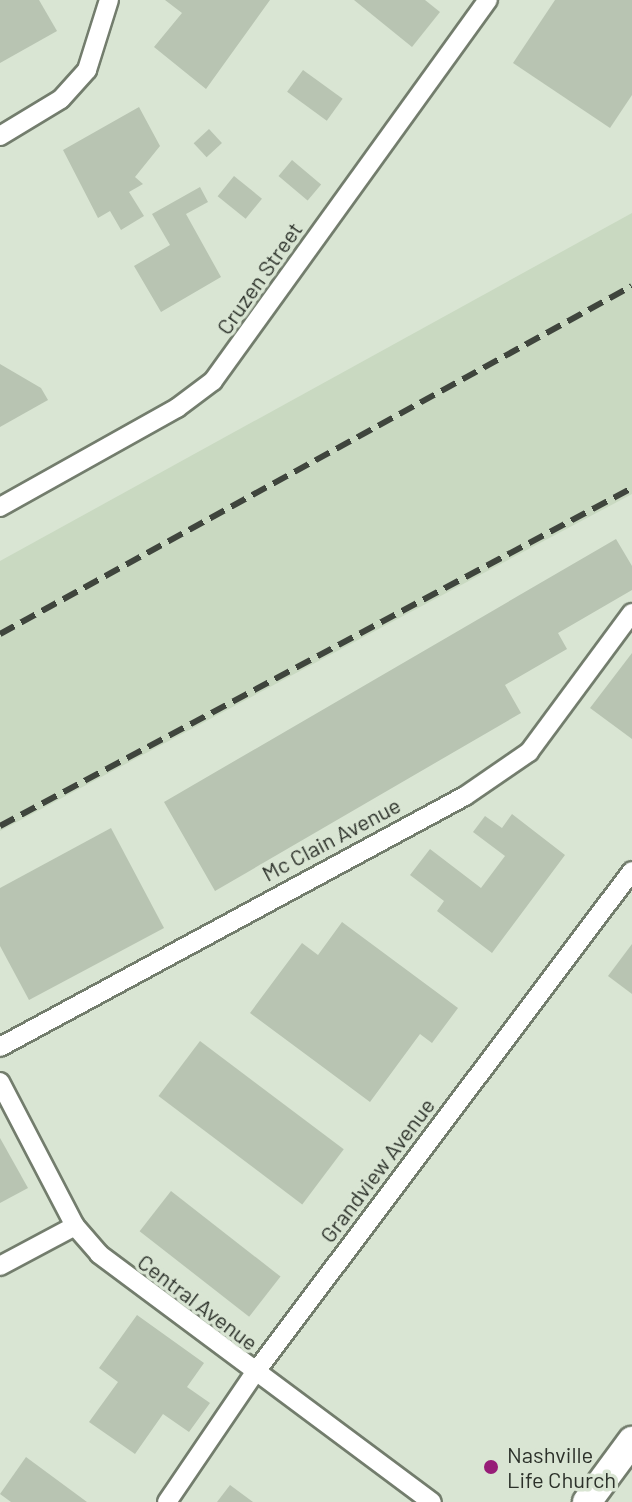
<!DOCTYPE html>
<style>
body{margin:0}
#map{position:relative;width:632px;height:1502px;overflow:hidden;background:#d9e5d3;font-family:Barlow,sans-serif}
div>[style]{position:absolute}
.built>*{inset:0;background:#c9d9c1}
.building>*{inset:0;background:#b8c4b2;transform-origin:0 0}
.roads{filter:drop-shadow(2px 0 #737d6d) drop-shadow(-2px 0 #737d6d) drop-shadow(0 2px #737d6d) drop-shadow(0 -2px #737d6d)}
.minor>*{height:18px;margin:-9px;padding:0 9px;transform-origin:9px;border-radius:9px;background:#fff}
.primary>*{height:28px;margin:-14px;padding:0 14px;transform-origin:14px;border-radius:14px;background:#fff}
.rail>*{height:6px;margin-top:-3px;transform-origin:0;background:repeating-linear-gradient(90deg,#3f453d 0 16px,transparent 0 24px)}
.dots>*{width:22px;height:22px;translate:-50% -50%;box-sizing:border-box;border:4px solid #d9e5d3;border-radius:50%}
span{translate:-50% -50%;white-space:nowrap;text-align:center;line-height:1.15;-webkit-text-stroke:7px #d9e5d3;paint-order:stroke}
.street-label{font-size:22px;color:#2c312a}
.poi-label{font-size:22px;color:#2c312a}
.left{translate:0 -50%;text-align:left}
</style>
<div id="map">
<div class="built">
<i style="clip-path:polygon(632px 213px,632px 494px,0 831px,0 561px)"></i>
</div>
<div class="building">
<i style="clip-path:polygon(0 0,39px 0,57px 31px,0 63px)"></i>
<i style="clip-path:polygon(165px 0,270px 0,206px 89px,154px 47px,182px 13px)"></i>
<i style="clip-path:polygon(354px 0,425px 0,440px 12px,412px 47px)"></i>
<i style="clip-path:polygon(555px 0,632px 0,632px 95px,610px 128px,513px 63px)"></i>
<i style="left:303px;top:70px;width:49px;height:27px;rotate:36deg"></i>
<i style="clip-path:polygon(139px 107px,160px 146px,135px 177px,143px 184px,129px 192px,144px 216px,121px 230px,110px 211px,98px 218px,63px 150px)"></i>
<i style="left:209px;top:129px;width:19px;height:21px;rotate:47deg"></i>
<i style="left:292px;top:160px;width:38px;height:21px;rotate:40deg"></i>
<i style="left:234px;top:176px;width:36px;height:26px;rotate:39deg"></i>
<i style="clip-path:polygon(200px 187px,208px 202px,186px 214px,221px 277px,161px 312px,134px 266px,170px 245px,152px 214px)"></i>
<i style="clip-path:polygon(0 364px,41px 388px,48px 400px,0 427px)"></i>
<i style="clip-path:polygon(616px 539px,632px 566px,632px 590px,558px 633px,567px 649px,505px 685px,521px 713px,215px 891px,164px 802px)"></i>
<i style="clip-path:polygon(632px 653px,632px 739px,590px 708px)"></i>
<i style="clip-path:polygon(512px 814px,565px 855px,492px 953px,437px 911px,444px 901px,410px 875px,430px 849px,481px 888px,505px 856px,473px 832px,485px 816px,502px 828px)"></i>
<i style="clip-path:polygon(111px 828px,164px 928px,29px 1000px,0 946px,0 888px)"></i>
<i style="clip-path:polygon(342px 922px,458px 1008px,432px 1043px,420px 1034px,370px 1102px,250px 1013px,302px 943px,318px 955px)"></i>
<i style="clip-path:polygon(632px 944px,632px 994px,608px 976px)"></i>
<i style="left:200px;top:1041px;width:180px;height:69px;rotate:37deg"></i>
<i style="clip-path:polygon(0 1138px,28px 1188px,0 1203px)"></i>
<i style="left:171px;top:1191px;width:139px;height:51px;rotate:38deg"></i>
<i style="clip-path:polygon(137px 1315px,204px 1363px,187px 1387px,210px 1403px,189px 1432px,163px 1414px,135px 1454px,89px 1422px,118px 1382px,99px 1368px)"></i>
<i style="clip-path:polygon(26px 1457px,87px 1502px,11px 1502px,0 1494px)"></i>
<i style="clip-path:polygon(230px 1485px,253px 1502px,217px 1502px)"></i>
</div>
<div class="roads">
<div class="minor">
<i style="left:0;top:136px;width:71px;rotate:-31.2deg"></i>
<i style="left:61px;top:99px;width:39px;rotate:-48deg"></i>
<i style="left:87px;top:70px;width:73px;rotate:-72.6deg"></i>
<i style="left:0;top:507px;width:203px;rotate:-29.2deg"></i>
<i style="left:177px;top:408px;width:45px;rotate:-36.9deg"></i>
<i style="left:213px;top:381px;width:470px;rotate:-54.2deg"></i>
<i style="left:0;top:1047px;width:528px;rotate:-28.36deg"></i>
<i style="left:465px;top:796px;width:78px;rotate:-34.5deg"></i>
<i style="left:529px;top:752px;width:173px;rotate:-53.5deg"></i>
<i style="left:0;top:1082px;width:162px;rotate:62.5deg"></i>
<i style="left:75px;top:1226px;width:37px;rotate:49deg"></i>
<i style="left:99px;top:1254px;width:415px;rotate:36.7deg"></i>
<i style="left:0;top:1266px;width:85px;rotate:-28.1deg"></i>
<i style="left:167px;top:1502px;width:155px;rotate:-55.8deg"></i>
<i style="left:254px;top:1374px;width:629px;rotate:-53.08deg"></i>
</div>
<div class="primary">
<i style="left:587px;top:1502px;width:76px;rotate:-53.6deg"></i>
</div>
</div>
<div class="rail">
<i style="left:0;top:634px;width:721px;rotate:-28.84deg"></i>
<i style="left:0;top:826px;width:717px;rotate:-28.14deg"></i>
</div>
<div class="dots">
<i style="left:491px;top:1467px;background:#971d77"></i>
</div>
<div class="street-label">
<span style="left:259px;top:278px;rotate:-55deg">Cruzen Street</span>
<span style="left:331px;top:839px;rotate:-28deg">Mc Clain Avenue</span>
<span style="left:377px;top:1170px;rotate:-53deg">Grandview Avenue</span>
<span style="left:198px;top:1302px;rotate:37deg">Central Avenue</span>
</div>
<div class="poi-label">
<span class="left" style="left:507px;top:1467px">Nashville<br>Life Church</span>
</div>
</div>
